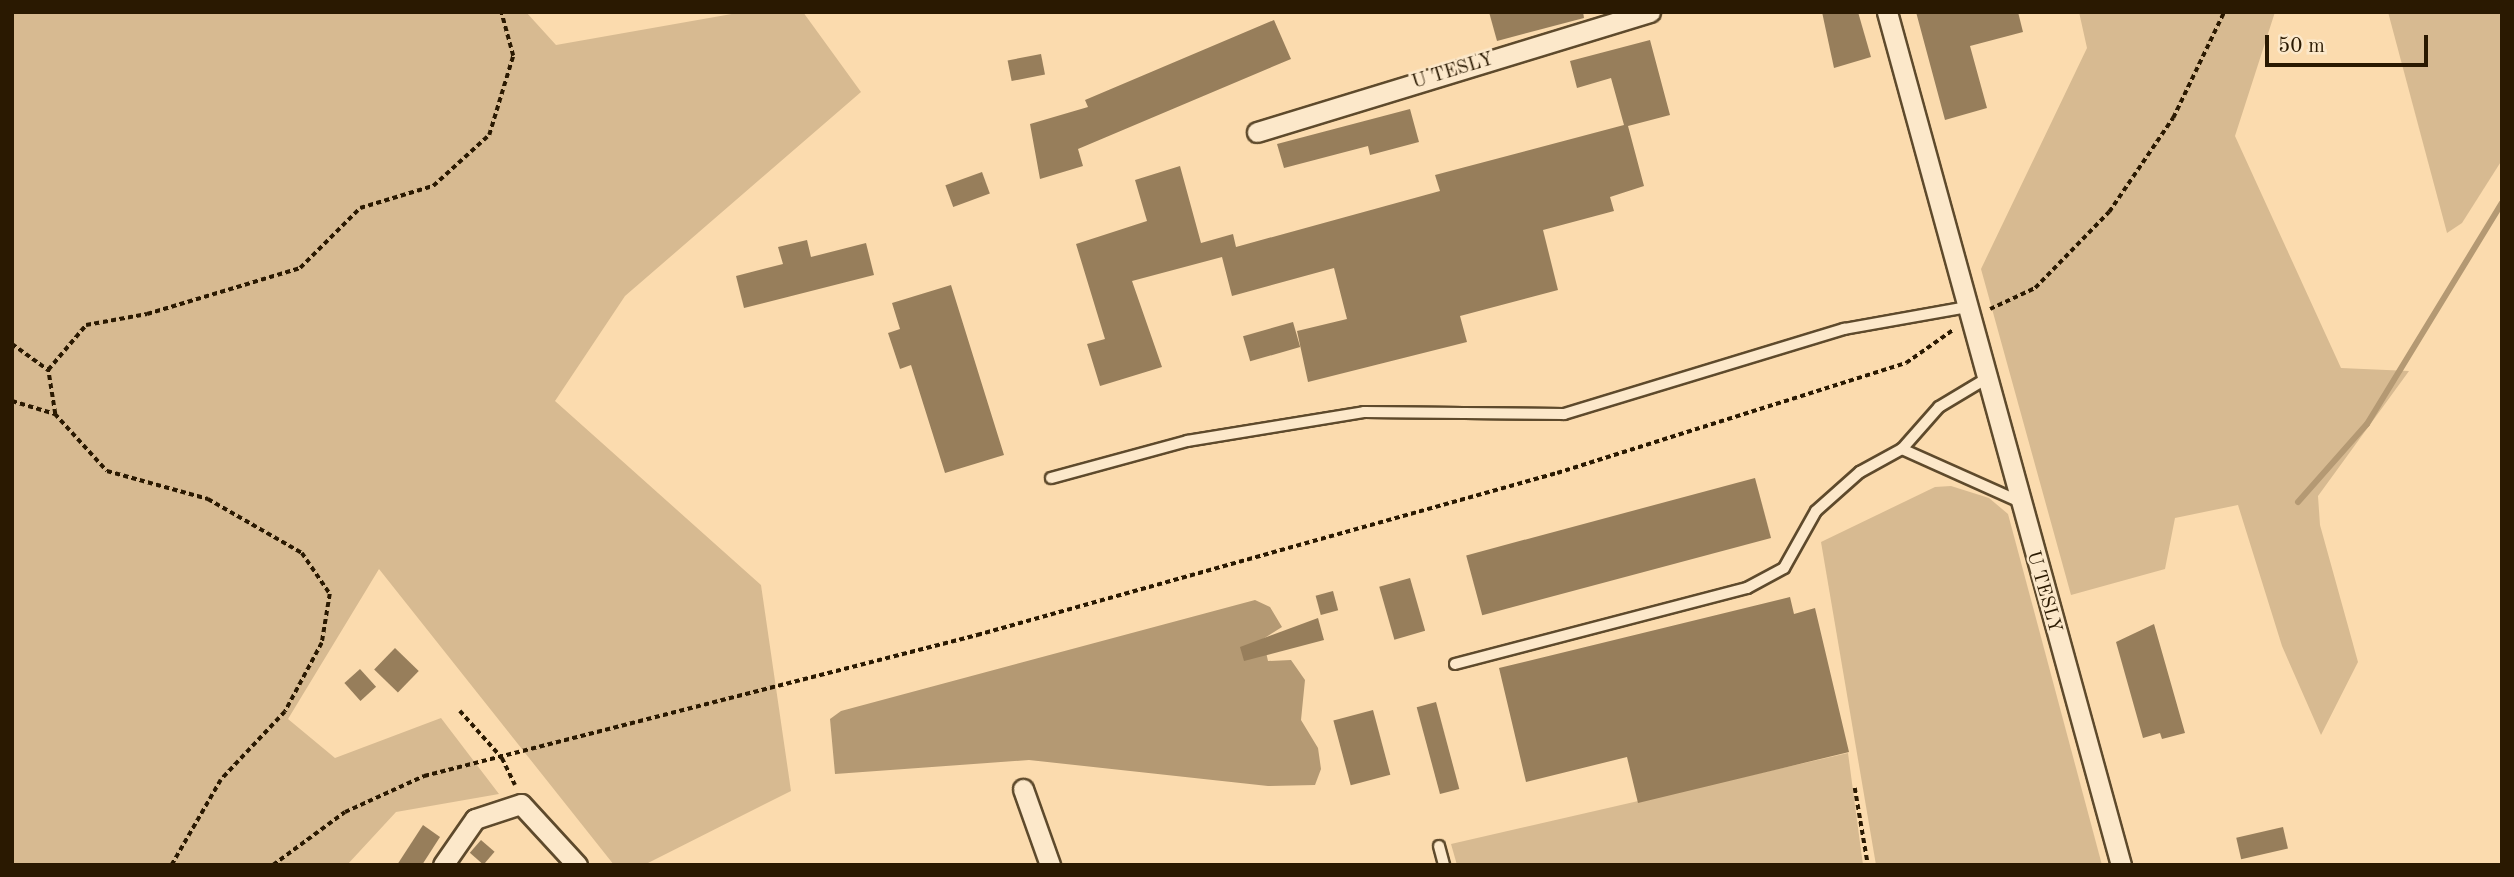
<!DOCTYPE html>
<style>
body{margin:0}
#map{position:relative;width:2514px;height:877px;overflow:hidden;background:#fbdbae;font-family:"Old Standard TT",serif}
div>[style]{position:absolute}
.green>*{inset:0;background:#d7ba91}
.water>*{inset:0;background:#b49973}
.stream>*{height:6px;margin:-3px;padding:0 3px;transform-origin:3px;border-radius:3px;background:#b49973}
.building>*{inset:0;background:#977e5b;transform-origin:0 0}
.path>*{height:3.5px;margin-top:-1.75px;transform-origin:0;background:repeating-linear-gradient(90deg,#2a1901 0 5px,transparent 0 8.5px)}
.roads{filter:drop-shadow(2px 0 #5e4a2c) drop-shadow(-2px 0 #5e4a2c) drop-shadow(0 2px #5e4a2c) drop-shadow(0 -2px #5e4a2c)}
.lane>*{height:10px;margin:-5px;padding:0 5px;transform-origin:5px;border-radius:5px;background:#fce8ca}
.street>*{height:19px;margin:-9.5px;padding:0 9.5px;transform-origin:9.5px;border-radius:9.5px;background:#fce8ca}
span{translate:-50% -50%;white-space:nowrap;text-align:center;line-height:1.15;-webkit-text-stroke:5px #fce8ca;paint-order:stroke}
.street-label{font-size:19px;color:#2a1901}
.frame{position:absolute;inset:0;border:14px solid #2a1901;pointer-events:none}
.scale{position:absolute;left:2265px;top:35px;width:163px;height:32px;box-sizing:border-box;border:4px solid #2a1901;border-top:0;padding-left:9px;font-size:21px;line-height:24px;white-space:nowrap;color:#2a1901;-webkit-text-stroke:5px #fce8ca;paint-order:stroke}
</style>
<div id="map">
<div class="green">
<i style="clip-path:polygon(12px 12px,526px 12px,556px 45px,743px 12px,803px 12px,861px 92px,625px 296px,555px 401px,761px 585px,791px 791px,644px 865px,614px 865px,379px 569px,288px 719px,335px 758px,441px 718px,499px 794px,396px 812px,347px 865px,12px 865px)"></i>
<i style="clip-path:polygon(2079px 12px,2275px 12px,2235px 136px,2341px 368px,2409px 371px,2318px 496px,2320px 525px,2358px 662px,2321px 735px,2282px 646px,2238px 505px,2175px 518px,2165px 569px,2071px 595px,1981px 269px,2087px 48px)"></i>
<i style="clip-path:polygon(2388px 12px,2502px 12px,2502px 160px,2462px 223px,2447px 233px)"></i>
<i style="clip-path:polygon(1951px 486px,1989px 498px,2008px 514px,2102px 865px,1876px 865px,1821px 542px,1935px 487px)"></i>
<i style="clip-path:polygon(1848px 753px,1863px 865px,1457px 865px,1451px 844px)"></i>
</div>
<div class="water">
<i style="clip-path:polygon(1255px 600px,1270px 607px,1282px 627px,1263px 639px,1268px 661px,1291px 660px,1305px 680px,1301px 720px,1318px 748px,1321px 769px,1315px 785px,1268px 786px,1029px 760px,835px 774px,830px 719px,841px 711px)"></i>
</div>
<div class="stream">
<i style="left:2298px;top:502px;width:104px;rotate:-48.5deg"></i>
<i style="left:2367px;top:424px;width:259px;rotate:-58.6deg"></i>
</div>
<div class="building">
<i style="clip-path:polygon(1489px 12px,1583px 12px,1584px 18px,1497px 41px)"></i>
<i style="clip-path:polygon(1822px 12px,1858px 12px,1871px 57px,1834px 68px)"></i>
<i style="clip-path:polygon(1916px 12px,2018px 12px,2023px 32px,1970px 46px,1987px 108px,1945px 120px)"></i>
<i style="clip-path:polygon(1274px 20px,1291px 59px,1078px 149px,1083px 166px,1040px 179px,1030px 124px,1088px 107px,1085px 100px)"></i>
<i style="clip-path:polygon(1650px 40px,1670px 115px,1628px 126px,1644px 186px,1610px 197px,1614px 211px,1543px 230px,1558px 290px,1460px 316px,1467px 342px,1308px 382px,1297px 331px,1347px 319px,1334px 268px,1232px 296px,1222px 257px,1132px 281px,1162px 367px,1100px 386px,1087px 344px,1105px 339px,1076px 244px,1147px 221px,1135px 180px,1180px 166px,1201px 243px,1233px 234px,1236px 247px,1440px 191px,1435px 175px,1624px 125px,1611px 78px,1577px 88px,1570px 61px)"></i>
<i style="left:1041px;top:54px;width:21px;height:34px;rotate:79deg"></i>
<i style="clip-path:polygon(1410px 109px,1419px 142px,1370px 155px,1368px 146px,1284px 168px,1277px 144px)"></i>
<i style="left:982px;top:172px;width:23px;height:39px;rotate:70deg"></i>
<i style="clip-path:polygon(807px 240px,811px 257px,866px 243px,874px 275px,744px 308px,736px 276px,783px 264px,778px 247px)"></i>
<i style="clip-path:polygon(951px 285px,1004px 455px,945px 473px,911px 365px,900px 369px,888px 333px,900px 329px,892px 303px)"></i>
<i style="left:1293px;top:322px;width:26px;height:52px;rotate:74deg"></i>
<i style="left:1755px;top:478px;width:62px;height:299px;rotate:75deg"></i>
<i style="left:1410px;top:578px;width:55px;height:32px;rotate:74deg"></i>
<i style="left:1333px;top:591px;width:20px;height:18px;rotate:75deg"></i>
<i style="clip-path:polygon(1790px 597px,1794px 614px,1815px 608px,1849px 752px,1638px 803px,1627px 757px,1526px 782px,1499px 668px)"></i>
<i style="clip-path:polygon(1318px 618px,1324px 640px,1244px 661px,1240px 647px)"></i>
<i style="clip-path:polygon(2154px 624px,2185px 733px,2162px 739px,2160px 733px,2143px 738px,2116px 642px)"></i>
<i style="left:395px;top:648px;width:33px;height:30px;rotate:44deg"></i>
<i style="left:360px;top:669px;width:24px;height:21px;rotate:48deg"></i>
<i style="left:1436px;top:702px;width:90px;height:20px;rotate:75deg"></i>
<i style="left:1373px;top:710px;width:67px;height:41px;rotate:75deg"></i>
<i style="clip-path:polygon(423px 825px,440px 837px,422px 865px,397px 865px)"></i>
<i style="left:2283px;top:827px;width:22px;height:48px;rotate:77deg"></i>
<i style="left:481px;top:840px;width:18px;height:17px;rotate:41deg"></i>
</div>
<div class="path">
<i style="left:1990px;top:309px;width:50px;rotate:-25deg"></i>
<i style="left:2035px;top:288px;width:106px;rotate:-45.8deg"></i>
<i style="left:2109px;top:212px;width:114px;rotate:-55.8deg"></i>
<i style="left:2173px;top:118px;width:118px;rotate:-64.3deg"></i>
<i style="left:12px;top:344px;width:44px;rotate:35.8deg"></i>
<i style="left:12px;top:401px;width:45px;rotate:16.8deg"></i>
<i style="left:55px;top:414px;width:77px;rotate:47.6deg"></i>
<i style="left:107px;top:471px;width:105px;rotate:15.5deg"></i>
<i style="left:208px;top:499px;width:108px;rotate:29.9deg"></i>
<i style="left:302px;top:553px;width:50px;rotate:55.7deg"></i>
<i style="left:330px;top:594px;width:50px;rotate:99.3deg"></i>
<i style="left:322px;top:643px;width:78px;rotate:118.2deg"></i>
<i style="left:285px;top:712px;width:93px;rotate:133.3deg"></i>
<i style="left:221px;top:780px;width:98px;rotate:120deg"></i>
<i style="left:55px;top:414px;width:45px;rotate:-99deg"></i>
<i style="left:48px;top:370px;width:59px;rotate:-49.8deg"></i>
<i style="left:86px;top:325px;width:62px;rotate:-10.2deg"></i>
<i style="left:147px;top:314px;width:160px;rotate:-16.7deg"></i>
<i style="left:300px;top:268px;width:85px;rotate:-45deg"></i>
<i style="left:360px;top:208px;width:76px;rotate:-16.8deg"></i>
<i style="left:433px;top:186px;width:76px;rotate:-42.3deg"></i>
<i style="left:489px;top:135px;width:83px;rotate:-73.1deg"></i>
<i style="left:513px;top:56px;width:46px;rotate:-105.3deg"></i>
<i style="left:460px;top:711px;width:63px;rotate:48.2deg"></i>
<i style="left:502px;top:758px;width:30px;rotate:64deg"></i>
<i style="left:1855px;top:788px;width:78px;rotate:80.4deg"></i>
<i style="left:273px;top:865px;width:89px;rotate:-36.4deg"></i>
<i style="left:345px;top:812px;width:87px;rotate:-24.5deg"></i>
<i style="left:424px;top:776px;width:571px;rotate:-14.3deg"></i>
<i style="left:977px;top:635px;width:602px;rotate:-15.61deg"></i>
<i style="left:1557px;top:473px;width:366px;rotate:-17.5deg"></i>
<i style="left:1906px;top:363px;width:57px;rotate:-35.1deg"></i>
</div>
<div class="roads">
<div class="lane">
<i style="left:1902px;top:449px;width:125px;rotate:24.1deg"></i>
<i style="left:1051px;top:478px;width:141px;rotate:-15.2deg"></i>
<i style="left:1187px;top:441px;width:179px;rotate:-9.3deg"></i>
<i style="left:1364px;top:412px;width:200px;rotate:0.6deg"></i>
<i style="left:1564px;top:414px;width:293px;rotate:-16.9deg"></i>
<i style="left:1844px;top:329px;width:126px;rotate:-10.1deg"></i>
<i style="left:1455px;top:664px;width:302px;rotate:-14.6deg"></i>
<i style="left:1747px;top:588px;width:42px;rotate:-28.4deg"></i>
<i style="left:1784px;top:568px;width:65px;rotate:-60.7deg"></i>
<i style="left:1816px;top:511px;width:59px;rotate:-41.6deg"></i>
<i style="left:1860px;top:472px;width:48px;rotate:-28.7deg"></i>
<i style="left:1902px;top:449px;width:56px;rotate:-48.6deg"></i>
<i style="left:1939px;top:407px;width:52px;rotate:-31deg"></i>
<i style="left:1439px;top:846px;width:20px;rotate:75deg"></i>
</div>
<div class="street">
<i style="left:1887px;top:12px;width:885px;rotate:74.66deg"></i>
<i style="left:1257px;top:132px;width:411px;rotate:-17deg"></i>
<i style="left:1023px;top:789px;width:81px;rotate:70.4deg"></i>
<i style="left:443px;top:865px;width:56px;rotate:-55.2deg"></i>
<i style="left:475px;top:819px;width:48px;rotate:-18.1deg"></i>
<i style="left:521px;top:804px;width:83px;rotate:47.4deg"></i>
</div>
</div>
<div class="street-label">
<span style="left:1453px;top:72px;rotate:-17deg">U TESLY</span>
<span style="left:2043px;top:592px;rotate:74deg">U TESLY</span>
</div>
<div class="frame"></div>
<div class="scale">50 m</div>
</div>
